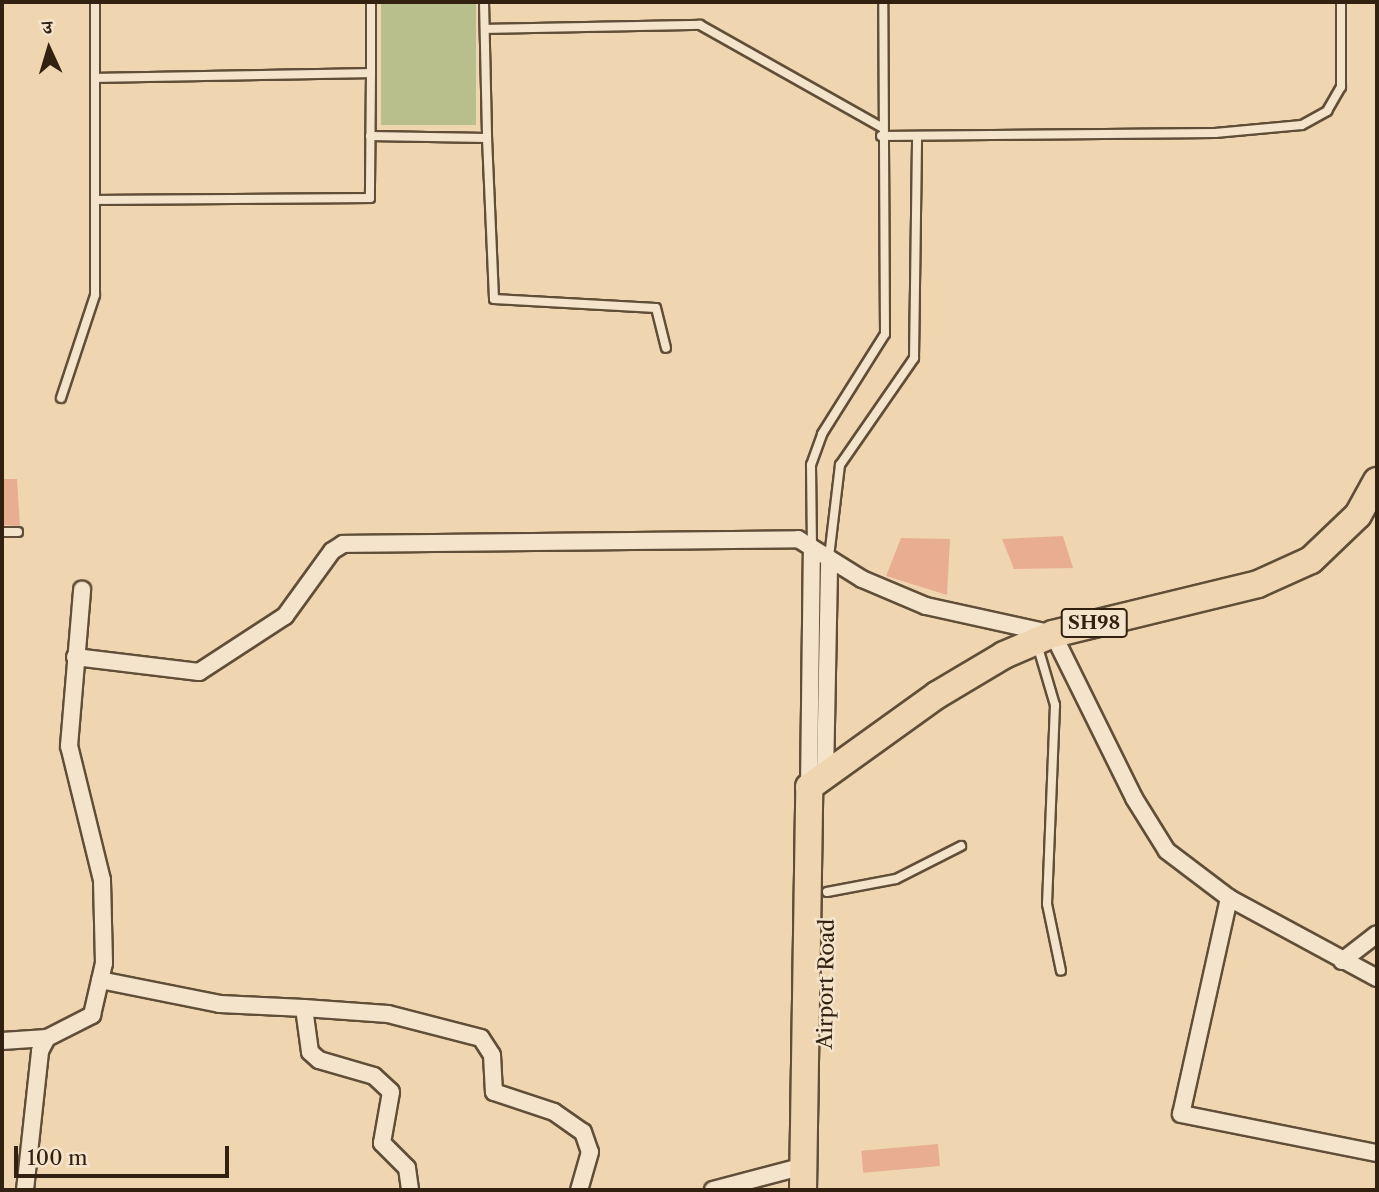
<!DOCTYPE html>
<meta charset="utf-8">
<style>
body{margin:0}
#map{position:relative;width:1379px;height:1192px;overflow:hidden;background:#efd6b0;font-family:"Libre Caslon Text","Noto Serif Devanagari",serif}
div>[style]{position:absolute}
.green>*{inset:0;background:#b8be8c;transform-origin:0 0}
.building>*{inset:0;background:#e9ae92;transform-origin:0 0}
.roads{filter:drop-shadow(2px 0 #614e38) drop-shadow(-2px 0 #614e38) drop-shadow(0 2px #614e38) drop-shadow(0 -2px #614e38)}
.lane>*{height:8px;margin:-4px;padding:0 4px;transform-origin:4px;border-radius:4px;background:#f5e4cc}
.street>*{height:16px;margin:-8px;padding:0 8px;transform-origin:8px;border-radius:8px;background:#f5e4cc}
.primary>*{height:26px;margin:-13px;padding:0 13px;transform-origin:13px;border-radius:13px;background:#efd6b0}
span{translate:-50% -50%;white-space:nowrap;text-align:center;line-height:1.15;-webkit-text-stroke:5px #f5e4cc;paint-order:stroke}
.shield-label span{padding:2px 5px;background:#f5e4cc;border:2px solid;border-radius:5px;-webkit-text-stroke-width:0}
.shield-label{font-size:19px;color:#322110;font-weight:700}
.street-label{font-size:21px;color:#322110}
.frame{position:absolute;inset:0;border:4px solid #322110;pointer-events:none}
.north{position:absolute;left:14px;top:14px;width:70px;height:70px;-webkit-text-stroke:5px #f5e4cc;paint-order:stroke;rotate:356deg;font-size:19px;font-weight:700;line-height:28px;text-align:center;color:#322110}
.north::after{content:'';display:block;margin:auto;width:24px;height:32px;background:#322110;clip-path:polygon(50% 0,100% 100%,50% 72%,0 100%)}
.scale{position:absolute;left:14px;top:1146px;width:215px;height:32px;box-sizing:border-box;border:4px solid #322110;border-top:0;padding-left:9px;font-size:21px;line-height:24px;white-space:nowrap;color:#322110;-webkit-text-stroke:5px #f5e4cc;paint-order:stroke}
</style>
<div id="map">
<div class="green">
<i style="left:381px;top:2px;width:95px;height:123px"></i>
</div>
<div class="building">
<i style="clip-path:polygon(2px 479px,17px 479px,20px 526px,2px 525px)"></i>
<i style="clip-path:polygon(1063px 536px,1073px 568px,1014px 569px,1002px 539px)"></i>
<i style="clip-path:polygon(901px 538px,950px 539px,947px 595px,886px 576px)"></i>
<i style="left:938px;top:1144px;width:22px;height:77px;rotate:85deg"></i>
</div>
<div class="roads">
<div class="lane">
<i style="left:371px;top:2px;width:71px;rotate:90deg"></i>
<i style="left:484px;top:2px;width:136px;rotate:88.7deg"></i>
<i style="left:485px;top:29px;width:215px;rotate:-1.1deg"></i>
<i style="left:700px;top:25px;width:208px;rotate:29.4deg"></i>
<i style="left:95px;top:78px;width:276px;rotate:-1deg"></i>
<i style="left:371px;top:73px;width:125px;rotate:90.5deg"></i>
<i style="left:370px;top:198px;width:274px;rotate:179.6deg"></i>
<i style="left:370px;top:136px;width:117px;rotate:1deg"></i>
<i style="left:487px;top:138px;width:161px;rotate:87.5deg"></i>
<i style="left:494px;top:299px;width:162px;rotate:3.2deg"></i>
<i style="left:656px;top:308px;width:41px;rotate:76deg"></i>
<i style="left:881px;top:136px;width:334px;rotate:-0.5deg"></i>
<i style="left:1215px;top:133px;width:87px;rotate:-5.3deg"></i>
<i style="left:1302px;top:125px;width:29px;rotate:-29deg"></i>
<i style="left:1327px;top:111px;width:28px;rotate:-60deg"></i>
<i style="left:1341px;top:87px;width:85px;rotate:-90deg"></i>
<i style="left:61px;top:398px;width:108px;rotate:-71.7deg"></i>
<i style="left:95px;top:295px;width:293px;rotate:-90deg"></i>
<i style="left:2px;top:532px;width:16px"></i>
<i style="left:812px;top:548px;width:83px;rotate:-90.7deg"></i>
<i style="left:811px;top:465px;width:33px;rotate:-70deg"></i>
<i style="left:822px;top:434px;width:118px;rotate:-57.8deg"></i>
<i style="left:885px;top:334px;width:332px;rotate:-90.3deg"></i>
<i style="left:829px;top:557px;width:93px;rotate:-83.2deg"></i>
<i style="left:840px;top:465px;width:130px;rotate:-55.3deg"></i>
<i style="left:914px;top:358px;width:221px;rotate:-89.2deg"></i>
<i style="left:1037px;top:644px;width:64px;rotate:73.6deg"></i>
<i style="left:1055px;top:705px;width:199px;rotate:92.3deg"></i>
<i style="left:1047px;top:904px;width:68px;rotate:78.2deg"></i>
<i style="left:827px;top:892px;width:70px;rotate:-10.7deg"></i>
<i style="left:896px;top:879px;width:73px;rotate:-26.9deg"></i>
</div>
<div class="street">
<i style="left:75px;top:657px;width:125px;rotate:6.9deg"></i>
<i style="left:199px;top:672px;width:103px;rotate:-33.1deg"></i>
<i style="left:285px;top:616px;width:80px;rotate:-54.1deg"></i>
<i style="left:332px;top:551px;width:13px;rotate:-32deg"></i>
<i style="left:343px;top:544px;width:455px;rotate:-0.6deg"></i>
<i style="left:798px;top:539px;width:75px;rotate:32deg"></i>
<i style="left:862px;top:579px;width:69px;rotate:22.9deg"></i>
<i style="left:926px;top:606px;width:130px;rotate:12.4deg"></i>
<i style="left:1053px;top:634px;width:183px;rotate:63.7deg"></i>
<i style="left:1134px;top:798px;width:62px;rotate:58.1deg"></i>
<i style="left:1167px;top:851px;width:78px;rotate:37.2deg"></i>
<i style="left:1229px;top:898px;width:168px;rotate:28.4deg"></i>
<i style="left:825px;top:777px;width:218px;rotate:-88.9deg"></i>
<i style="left:809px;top:787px;width:239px;rotate:-89.3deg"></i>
<i style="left:1229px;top:898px;width:221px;rotate:102.5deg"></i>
<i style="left:1181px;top:1114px;width:200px;rotate:11.3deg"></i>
<i style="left:1342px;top:961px;width:44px;rotate:-37.6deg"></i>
<i style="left:100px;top:980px;width:122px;rotate:11.3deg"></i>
<i style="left:220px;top:1004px;width:84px;rotate:2.7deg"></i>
<i style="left:304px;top:1008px;width:44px;rotate:82.2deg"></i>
<i style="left:310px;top:1052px;width:12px;rotate:42deg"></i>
<i style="left:319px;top:1060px;width:57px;rotate:16.2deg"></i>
<i style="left:374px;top:1076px;width:23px;rotate:43deg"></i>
<i style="left:391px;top:1092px;width:52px;rotate:100deg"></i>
<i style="left:382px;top:1143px;width:35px;rotate:45deg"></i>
<i style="left:407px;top:1168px;width:22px;rotate:82deg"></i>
<i style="left:304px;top:1008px;width:84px;rotate:4.1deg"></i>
<i style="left:388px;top:1014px;width:96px;rotate:14.5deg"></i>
<i style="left:481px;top:1038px;width:20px;rotate:57deg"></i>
<i style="left:492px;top:1055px;width:37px;rotate:87deg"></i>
<i style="left:494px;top:1092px;width:63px;rotate:18.4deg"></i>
<i style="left:554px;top:1112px;width:35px;rotate:35deg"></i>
<i style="left:583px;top:1132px;width:21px;rotate:71deg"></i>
<i style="left:590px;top:1152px;width:40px;rotate:106deg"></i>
<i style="left:2px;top:1041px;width:45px;rotate:-3.8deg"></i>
<i style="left:25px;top:1190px;width:140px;rotate:-83.8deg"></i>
<i style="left:40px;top:1051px;width:15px;rotate:-62deg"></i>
<i style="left:47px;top:1038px;width:51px;rotate:-27.1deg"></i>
<i style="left:92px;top:1015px;width:53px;rotate:-77deg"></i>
<i style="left:104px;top:963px;width:83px;rotate:-91.4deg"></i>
<i style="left:102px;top:880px;width:138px;rotate:-103.8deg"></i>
<i style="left:69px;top:746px;width:157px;rotate:-85.2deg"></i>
<i style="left:713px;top:1190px;width:94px;rotate:-14.8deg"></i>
</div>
<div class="primary">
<i style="left:803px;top:1190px;width:403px;rotate:-89.1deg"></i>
<i style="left:809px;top:787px;width:158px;rotate:-35.7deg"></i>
<i style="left:937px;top:695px;width:78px;rotate:-30.8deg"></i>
<i style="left:1004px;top:655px;width:53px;rotate:-23.2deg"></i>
<i style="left:1053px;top:634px;width:211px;rotate:-13.7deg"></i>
<i style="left:1258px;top:584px;width:58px;rotate:-24.4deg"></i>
<i style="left:1311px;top:560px;width:65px;rotate:-43.8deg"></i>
<i style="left:1358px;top:515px;width:39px;rotate:-61deg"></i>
</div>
</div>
<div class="shield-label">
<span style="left:1094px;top:623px">SH98</span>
</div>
<div class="street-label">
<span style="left:826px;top:984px;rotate:-89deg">Airport Road</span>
</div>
<div class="frame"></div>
<div class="north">उ</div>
<div class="scale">100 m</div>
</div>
